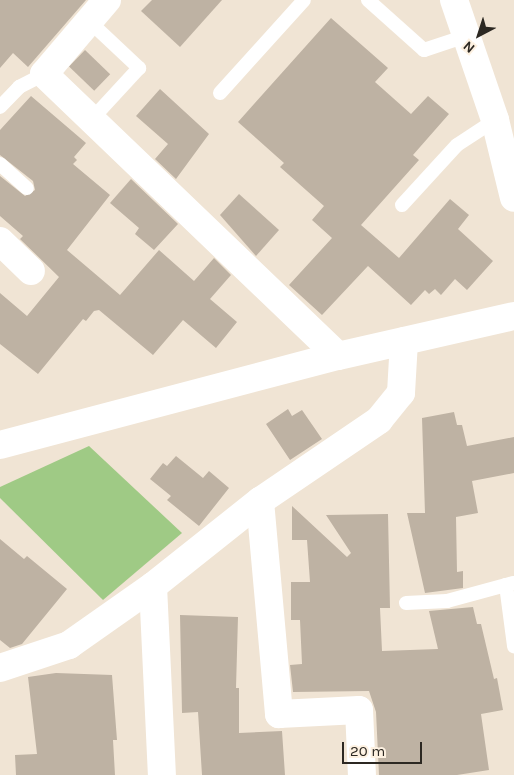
<!DOCTYPE html>
<style>
body{margin:0}
#map{position:relative;width:514px;height:775px;overflow:hidden;background:#f0e4d4;font-family:Karla,sans-serif}
div>[style]{position:absolute}
.green>*{inset:0;background:#9fca85}
.building>*{inset:0;background:#beb2a3;transform-origin:0 0}
.service>*{height:14px;margin:-7px;padding:0 7px;transform-origin:7px;border-radius:7px;background:#fff}
.minor>*{height:28px;margin:-14px;padding:0 14px;transform-origin:14px;border-radius:14px;background:#fff}
span{translate:-50% -50%;white-space:nowrap;text-align:center;line-height:1.15;-webkit-text-stroke:5px #fdf1e1;paint-order:stroke}
.north{position:absolute;left:454px;top:10px;width:50px;height:50px;-webkit-text-stroke:4px #fdf1e1;paint-order:stroke;rotate:220deg;font-size:14px;font-weight:700;line-height:20px;text-align:center;color:#2c2822}
.north::after{content:'';display:block;margin:auto;width:18px;height:22px;background:#2c2822;clip-path:polygon(50% 0,100% 100%,50% 72%,0 100%)}
.scale{position:absolute;left:342px;top:742px;width:80px;height:22px;box-sizing:border-box;border:2px solid #2c2822;border-top:0;padding-left:6px;font-size:15px;line-height:18px;white-space:nowrap;color:#2c2822;-webkit-text-stroke:4px #fdf1e1;paint-order:stroke}
</style>
<div id="map">
<div class="green">
<i style="clip-path:polygon(89px 446px,182px 533px,103px 600px,0 498px,0 487px)"></i>
</div>
<div class="building">
<i style="clip-path:polygon(0 0,86px 0,28px 67px,13px 53px,0 68px)"></i>
<i style="clip-path:polygon(152px 0,222px 0,180px 47px,141px 11px)"></i>
<i style="clip-path:polygon(331px 18px,388px 68px,375px 82px,411px 114px,428px 96px,449px 114px,413px 155px,419px 160px,361px 225px,399px 258px,450px 199px,469px 215px,458px 229px,493px 261px,467px 290px,455px 279px,441px 295px,435px 289px,429px 294px,425px 290px,411px 305px,368px 266px,322px 315px,289px 285px,332px 238px,312px 220px,324px 206px,280px 167px,284px 163px,238px 122px)"></i>
<i style="left:85px;top:50px;width:35px;height:23px;rotate:44deg"></i>
<i style="clip-path:polygon(160px 89px,209px 134px,176px 179px,155px 159px,168px 144px,136px 116px)"></i>
<i style="clip-path:polygon(31px 96px,86px 143px,74px 157px,77px 160px,73px 164px,110px 195px,67px 250px,120px 295px,159px 250px,194px 281px,214px 258px,231px 275px,210px 299px,237px 322px,216px 348px,183px 320px,153px 355px,99px 310px,94px 311px,86px 321px,83px 319px,38px 374px,0 344px,0 293px,27px 316px,59px 277px,20px 239px,23px 236px,0 216px,0 176px,25px 196px,35px 190px,33px 181px,0 155px,0 130px)"></i>
<i style="clip-path:polygon(131px 179px,178px 224px,154px 250px,135px 234px,139px 228px,110px 203px)"></i>
<i style="clip-path:polygon(239px 194px,279px 230px,256px 256px,220px 215px)"></i>
<i style="clip-path:polygon(288px 409px,292px 416px,302px 410px,322px 439px,290px 460px,266px 424px)"></i>
<i style="clip-path:polygon(454px 412px,457px 425px,462px 425px,467px 446px,514px 437px,514px 473px,472px 481px,478px 513px,456px 517px,457px 572px,463px 571px,463px 588px,425px 593px,407px 513px,425px 513px,422px 418px)"></i>
<i style="clip-path:polygon(176px 456px,203px 478px,209px 471px,229px 488px,199px 526px,167px 500px,171px 496px,150px 479px,163px 463px,167px 466px)"></i>
<i style="clip-path:polygon(292px 506px,347px 557px,351px 553px,326px 515px,388px 514px,390px 608px,380px 608px,382px 651px,438px 649px,429px 611px,473px 607px,477px 624px,481px 624px,494px 679px,497px 678px,503px 710px,481px 714px,489px 770px,457px 775px,379px 775px,376px 712px,369px 691px,293px 692px,290px 665px,302px 664px,300px 620px,291px 620px,291px 582px,310px 582px,307px 540px,292px 540px)"></i>
<i style="clip-path:polygon(0 539px,24px 559px,27px 556px,67px 589px,22px 644px,10px 648px,0 640px)"></i>
<i style="clip-path:polygon(180px 615px,238px 617px,236px 688px,239px 688px,239px 733px,282px 731px,285px 775px,202px 775px,198px 712px,182px 713px)"></i>
<i style="clip-path:polygon(56px 673px,112px 675px,117px 740px,113px 740px,115px 775px,16px 775px,15px 755px,37px 754px,28px 677px)"></i>
</div>
<div class="service">
<i style="left:368px;top:0;width:75px;rotate:41.8deg"></i>
<i style="left:424px;top:50px;width:44px;rotate:-18.4deg"></i>
<i style="left:89px;top:21px;width:69px;rotate:43.2deg"></i>
<i style="left:139px;top:68px;width:71px;rotate:132.7deg"></i>
<i style="left:220px;top:93px;width:125px;rotate:-47.9deg"></i>
<i style="left:0;top:107px;width:28px;rotate:-46deg"></i>
<i style="left:19px;top:87px;width:28px;rotate:-27deg"></i>
<i style="left:0;top:164px;width:36px;rotate:42deg"></i>
<i style="left:402px;top:205px;width:81px;rotate:-47.5deg"></i>
<i style="left:457px;top:145px;width:45px;rotate:-33.3deg"></i>
<i style="left:513px;top:583px;width:7px;rotate:164deg"></i>
<i style="left:506px;top:585px;width:62px;rotate:82.5deg"></i>
<i style="left:406px;top:603px;width:41px;rotate:-2.8deg"></i>
<i style="left:447px;top:601px;width:61px;rotate:-15.2deg"></i>
</div>
<div class="minor">
<i style="left:107px;top:0;width:97px;rotate:130.4deg"></i>
<i style="left:44px;top:74px;width:407px;rotate:43.8deg"></i>
<i style="left:454px;top:0;width:127px;rotate:71.1deg"></i>
<i style="left:495px;top:120px;width:80px;rotate:76.3deg"></i>
<i style="left:0;top:241px;width:43px;rotate:44.1deg"></i>
<i style="left:0;top:445px;width:350px;rotate:-14.8deg"></i>
<i style="left:338px;top:356px;width:180px;rotate:-12.8deg"></i>
<i style="left:260px;top:501px;width:214px;rotate:84.9deg"></i>
<i style="left:279px;top:714px;width:80px;rotate:-2.9deg"></i>
<i style="left:359px;top:710px;width:65px;rotate:87.4deg"></i>
<i style="left:153px;top:586px;width:189px;rotate:87.3deg"></i>
<i style="left:0;top:668px;width:73px;rotate:-18.4deg"></i>
<i style="left:69px;top:645px;width:103px;rotate:-35.1deg"></i>
<i style="left:153px;top:586px;width:137px;rotate:-38.5deg"></i>
<i style="left:260px;top:501px;width:144px;rotate:-34.2deg"></i>
<i style="left:379px;top:420px;width:35px;rotate:-51deg"></i>
<i style="left:401px;top:393px;width:52px;rotate:-86.7deg"></i>
</div>
<div class="north">N</div>
<div class="scale">20 m</div>
</div>
